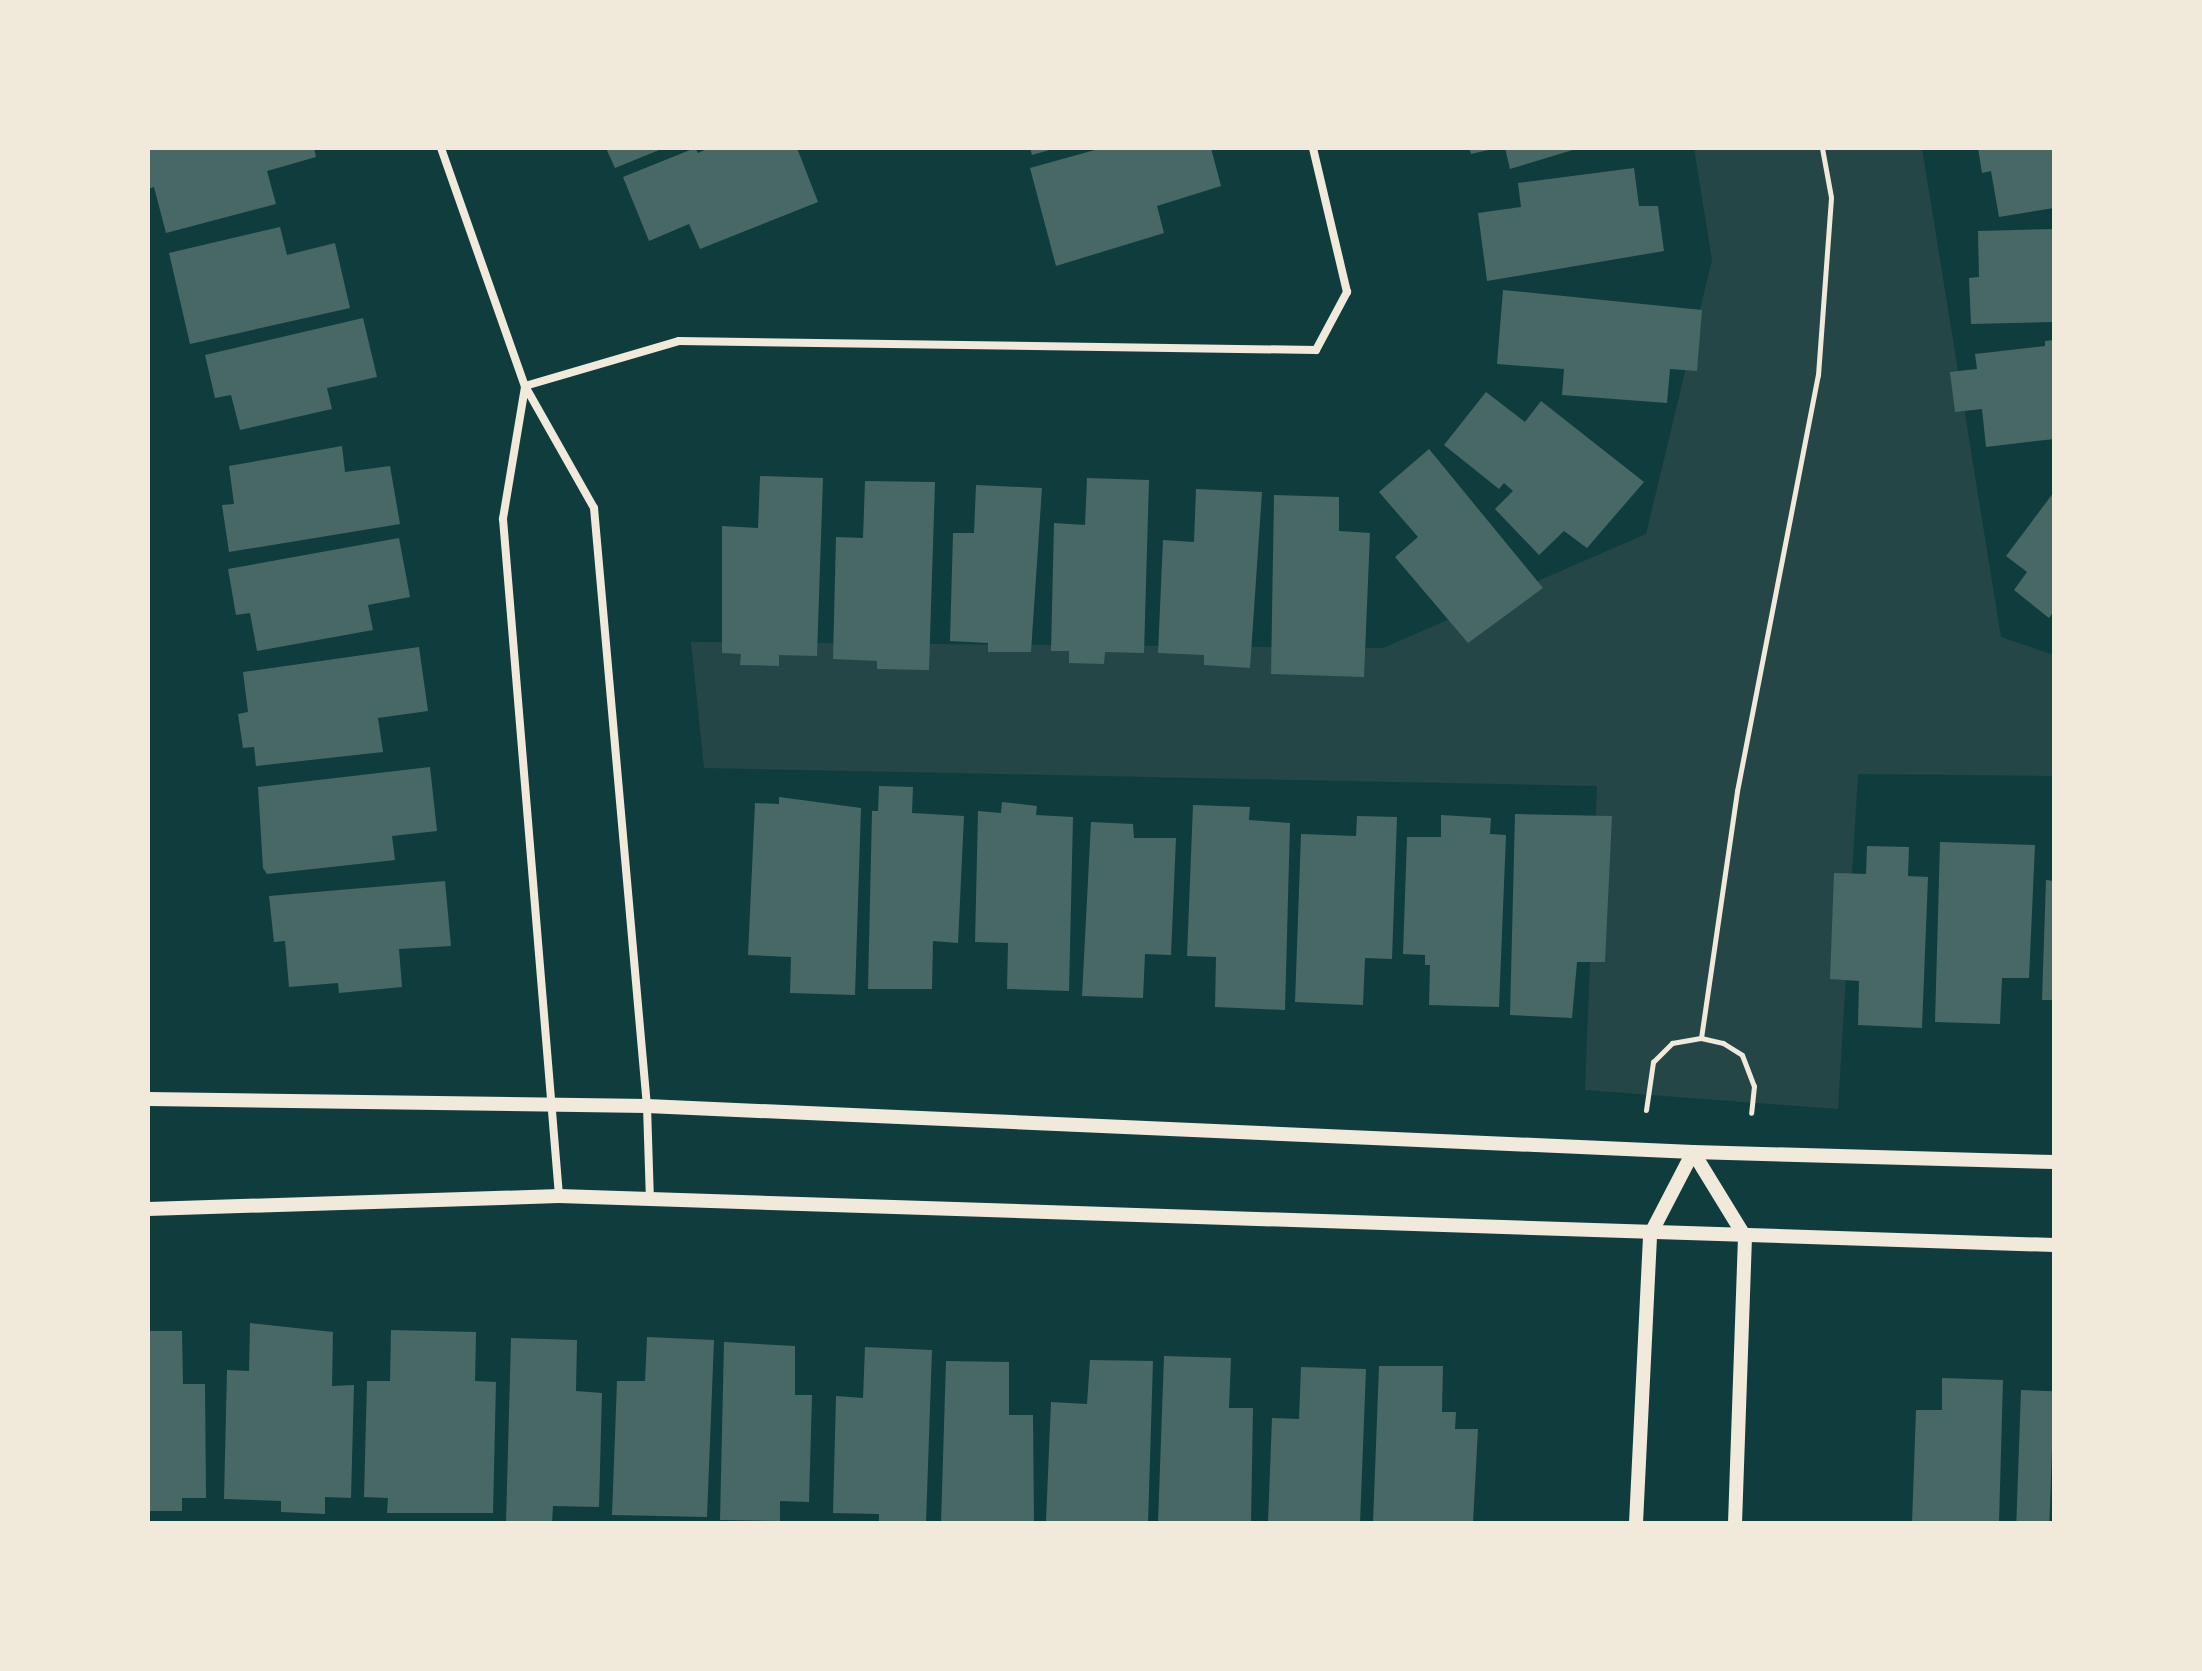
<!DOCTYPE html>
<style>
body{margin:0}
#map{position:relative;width:2202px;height:1671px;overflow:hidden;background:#0f3d3e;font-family:Lora,serif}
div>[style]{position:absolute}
.green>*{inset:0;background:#244646}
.building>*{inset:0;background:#486865;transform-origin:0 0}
.path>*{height:5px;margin:-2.5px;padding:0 2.5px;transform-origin:2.5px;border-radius:2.5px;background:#f1e9da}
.minor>*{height:8px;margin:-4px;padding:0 4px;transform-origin:4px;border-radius:4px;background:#f1e9da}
.tertiary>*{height:14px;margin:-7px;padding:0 7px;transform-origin:7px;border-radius:7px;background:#f1e9da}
span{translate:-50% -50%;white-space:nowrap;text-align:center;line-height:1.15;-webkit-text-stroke:6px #f1e9da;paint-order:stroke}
.frame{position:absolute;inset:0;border:150px solid #f1e9da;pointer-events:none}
</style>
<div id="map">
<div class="green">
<i style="clip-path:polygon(1694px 148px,1922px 148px,2001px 637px,2054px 655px,2054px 776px,1858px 774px,1838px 1109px,1585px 1090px,1597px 786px,704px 768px,691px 642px,1383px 648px,1646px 534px,1712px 260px)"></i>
</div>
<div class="building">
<i style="clip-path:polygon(148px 148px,314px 148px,316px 157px,267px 171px,276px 204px,166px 233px,154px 187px,148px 189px)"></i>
<i style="clip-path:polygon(606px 148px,664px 148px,615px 168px)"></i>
<i style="clip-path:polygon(695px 148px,698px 153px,709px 148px,797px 148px,818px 202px,700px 249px,689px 224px,649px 241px,623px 177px)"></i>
<i style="clip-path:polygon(1030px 148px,1053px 148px,1053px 149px,1032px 155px)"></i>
<i style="clip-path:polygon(1102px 148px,1211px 148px,1221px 186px,1157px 206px,1164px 233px,1056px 266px,1030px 168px)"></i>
<i style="clip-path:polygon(1469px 148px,1493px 148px,1493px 149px,1471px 154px)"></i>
<i style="clip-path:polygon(1505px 148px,1576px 148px,1576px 149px,1510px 169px)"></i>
<i style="clip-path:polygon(1978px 148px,2054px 148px,2054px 208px,1999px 217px,1991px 171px,1982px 173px)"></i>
<i style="clip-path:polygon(1634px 168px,1639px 206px,1658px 206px,1664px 251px,1487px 281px,1478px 213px,1521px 207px,1518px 183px)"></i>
<i style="clip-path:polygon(280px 227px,287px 255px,335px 243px,350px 308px,190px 344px,169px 253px)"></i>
<i style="clip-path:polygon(2054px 229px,2054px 322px,1971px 324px,1969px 278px,1979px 277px,1978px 231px)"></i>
<i style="clip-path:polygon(1503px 290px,1702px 310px,1697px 371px,1670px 369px,1667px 403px,1562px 395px,1564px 369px,1497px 364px)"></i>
<i style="clip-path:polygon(363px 318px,377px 377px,327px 388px,332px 409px,240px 430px,231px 395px,215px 398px,205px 355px)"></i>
<i style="clip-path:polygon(2054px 340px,2054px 439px,1986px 447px,1982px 409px,1955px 412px,1950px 372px,1977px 369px,1975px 354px,2045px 346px,2045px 341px)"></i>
<i style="clip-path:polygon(1486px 392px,1525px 422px,1541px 401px,1644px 482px,1587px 548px,1564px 531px,1539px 555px,1495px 509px,1513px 491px,1504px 483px,1499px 489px,1444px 445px)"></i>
<i style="clip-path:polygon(342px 446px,345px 472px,390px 466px,400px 524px,229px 552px,222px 505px,234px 504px,229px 466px)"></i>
<i style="clip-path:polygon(1429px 449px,1543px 588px,1468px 643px,1395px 557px,1418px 537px,1379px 492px)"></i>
<i style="clip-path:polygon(760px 476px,823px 478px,817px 656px,779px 655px,779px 666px,740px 665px,741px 654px,722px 653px,722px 526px,758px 528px)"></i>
<i style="clip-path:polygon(1087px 478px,1149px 480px,1144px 653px,1105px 652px,1104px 664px,1069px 663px,1069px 651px,1051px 651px,1054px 523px,1085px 525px)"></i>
<i style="clip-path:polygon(865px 481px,935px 482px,929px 670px,877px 669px,877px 661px,833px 659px,836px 537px,863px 538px)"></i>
<i style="clip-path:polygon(976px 485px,1042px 488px,1031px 652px,988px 652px,988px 643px,950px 641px,953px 533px,974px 533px)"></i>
<i style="clip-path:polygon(1196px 489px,1262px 492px,1250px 668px,1204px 665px,1204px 655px,1158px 653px,1163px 540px,1194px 542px)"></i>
<i style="clip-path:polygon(2054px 492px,2054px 611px,2049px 618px,2014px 590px,2027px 572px,2006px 556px)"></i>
<i style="clip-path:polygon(1274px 495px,1339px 497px,1339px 531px,1370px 533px,1364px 677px,1271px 674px)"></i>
<i style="clip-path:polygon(399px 538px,410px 597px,368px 605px,373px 630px,257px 651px,250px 613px,236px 615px,228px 569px)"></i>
<i style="clip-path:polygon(419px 647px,428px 711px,378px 718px,383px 752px,256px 766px,254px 747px,243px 748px,238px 714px,248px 712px,243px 672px)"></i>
<i style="clip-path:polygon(430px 767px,437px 831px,392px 836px,395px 860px,267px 874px,263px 868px,258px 787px)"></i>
<i style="clip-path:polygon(879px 786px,913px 787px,912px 813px,964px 816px,958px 943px,933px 941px,932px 989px,868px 989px,872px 811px,878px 811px)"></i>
<i style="clip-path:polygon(779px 797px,861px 808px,855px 995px,790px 993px,791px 957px,748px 955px,755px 803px,779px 804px)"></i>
<i style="clip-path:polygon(1002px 802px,1037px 806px,1036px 815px,1073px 817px,1069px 991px,1007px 989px,1008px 943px,975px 942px,978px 811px,1001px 813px)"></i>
<i style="clip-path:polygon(1193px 805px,1250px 807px,1249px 820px,1290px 823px,1285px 1010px,1215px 1007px,1216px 957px,1187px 956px)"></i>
<i style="clip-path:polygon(1515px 814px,1612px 816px,1605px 962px,1577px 962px,1572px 1018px,1510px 1015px)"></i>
<i style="clip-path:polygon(1441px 815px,1491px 818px,1490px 834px,1506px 835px,1499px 1007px,1429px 1005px,1430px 965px,1425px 965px,1425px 955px,1403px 954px,1407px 837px,1441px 837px)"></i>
<i style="clip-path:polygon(1357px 816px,1397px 817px,1392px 959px,1365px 958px,1363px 1005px,1295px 1002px,1301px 834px,1356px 836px)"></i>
<i style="clip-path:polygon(1091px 822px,1133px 824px,1134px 838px,1176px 838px,1171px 955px,1145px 954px,1143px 998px,1082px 996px)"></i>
<i style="clip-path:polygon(1940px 842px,2035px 845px,2029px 978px,2002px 978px,2000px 1024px,1935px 1022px)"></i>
<i style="clip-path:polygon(1867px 846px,1909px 847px,1908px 876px,1928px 877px,1922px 1028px,1858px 1025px,1859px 981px,1830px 979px,1834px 873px,1866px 874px)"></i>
<i style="clip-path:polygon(2046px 880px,2054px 881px,2054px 1000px,2042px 1000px)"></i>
<i style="clip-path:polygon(445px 881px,451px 946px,399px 949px,402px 987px,339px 993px,338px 983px,289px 987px,285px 941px,274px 942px,269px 896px)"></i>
<i style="clip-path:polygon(250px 1323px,333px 1332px,332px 1386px,354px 1385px,351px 1498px,325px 1497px,325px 1514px,281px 1512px,281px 1501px,224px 1499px,227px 1370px,249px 1371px)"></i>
<i style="clip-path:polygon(391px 1330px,476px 1332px,475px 1381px,496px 1382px,493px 1513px,387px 1513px,388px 1498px,364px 1497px,367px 1381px,390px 1381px)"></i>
<i style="clip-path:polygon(148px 1331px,182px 1331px,183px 1384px,205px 1384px,206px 1498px,182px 1498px,182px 1511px,148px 1511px)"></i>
<i style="clip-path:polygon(647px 1337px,714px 1340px,707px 1517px,612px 1515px,617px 1381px,645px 1381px)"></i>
<i style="clip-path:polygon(511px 1338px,577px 1340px,576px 1391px,602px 1393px,599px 1507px,553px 1506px,552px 1523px,506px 1523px)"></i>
<i style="clip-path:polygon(724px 1342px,795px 1346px,795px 1395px,812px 1395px,809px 1502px,780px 1501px,780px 1521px,720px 1520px)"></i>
<i style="clip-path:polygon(865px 1347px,932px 1350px,926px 1523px,879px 1523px,879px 1514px,833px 1513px,836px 1396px,863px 1398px)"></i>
<i style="clip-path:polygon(1164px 1356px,1231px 1358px,1229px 1408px,1253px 1408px,1251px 1523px,1158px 1523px)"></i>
<i style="clip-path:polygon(1090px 1360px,1153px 1361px,1148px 1523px,1046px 1521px,1051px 1402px,1087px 1404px)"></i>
<i style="clip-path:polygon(946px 1361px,1009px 1362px,1009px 1415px,1033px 1415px,1034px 1523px,941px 1523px)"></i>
<i style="clip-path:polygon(1379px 1366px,1443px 1366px,1442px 1412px,1456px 1412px,1455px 1429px,1478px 1429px,1473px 1523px,1373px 1523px)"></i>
<i style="clip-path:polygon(1301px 1367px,1366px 1369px,1360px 1523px,1268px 1523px,1272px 1418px,1299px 1419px)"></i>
<i style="clip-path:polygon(1942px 1378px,2003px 1380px,1999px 1523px,1912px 1523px,1916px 1410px,1942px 1410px)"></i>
<i style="left:2021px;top:1390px;width:33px;height:133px;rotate:2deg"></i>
</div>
<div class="path">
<i style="left:1701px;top:1038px;width:250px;rotate:-81.7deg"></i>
<i style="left:1737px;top:791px;width:424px;rotate:-79deg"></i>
<i style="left:1818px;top:375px;width:178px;rotate:-85.8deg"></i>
<i style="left:1831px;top:197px;width:50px;rotate:-100.4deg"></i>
<i style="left:1646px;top:1110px;width:49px;rotate:-81.7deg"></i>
<i style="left:1653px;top:1062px;width:27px;rotate:-45deg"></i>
<i style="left:1672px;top:1043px;width:29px;rotate:-10deg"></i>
<i style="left:1701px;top:1038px;width:23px;rotate:13deg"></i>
<i style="left:1723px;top:1043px;width:22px;rotate:32deg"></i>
<i style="left:1742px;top:1055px;width:33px;rotate:69deg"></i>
<i style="left:1754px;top:1086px;width:27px;rotate:96deg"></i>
</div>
<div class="minor">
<i style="left:441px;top:148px;width:252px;rotate:70.6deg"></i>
<i style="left:525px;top:386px;width:140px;rotate:60.5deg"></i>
<i style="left:594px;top:508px;width:600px;rotate:84.94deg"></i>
<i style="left:647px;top:1106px;width:94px;rotate:88.2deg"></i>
<i style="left:525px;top:386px;width:160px;rotate:-16.3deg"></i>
<i style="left:679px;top:341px;width:637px;rotate:0.81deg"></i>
<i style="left:1316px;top:350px;width:66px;rotate:-61.9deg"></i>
<i style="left:1347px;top:292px;width:148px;rotate:-103.3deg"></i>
<i style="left:525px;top:387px;width:134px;rotate:99.5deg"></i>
<i style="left:503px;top:519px;width:679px;rotate:85.27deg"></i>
</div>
<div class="tertiary">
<i style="left:148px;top:1099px;width:499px;rotate:0.8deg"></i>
<i style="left:647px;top:1106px;width:1047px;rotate:2.52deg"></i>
<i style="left:1693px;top:1152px;width:361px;rotate:1.6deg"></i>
<i style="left:1693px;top:1152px;width:100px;rotate:58.5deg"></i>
<i style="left:1745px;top:1237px;width:286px;rotate:92deg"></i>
<i style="left:148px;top:1209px;width:411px;rotate:-1.8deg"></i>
<i style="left:559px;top:1196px;width:1496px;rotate:1.88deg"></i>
<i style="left:1636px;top:1523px;width:288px;rotate:-87.2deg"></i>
<i style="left:1650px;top:1235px;width:93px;rotate:-62.6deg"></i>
</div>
<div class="frame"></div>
</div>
